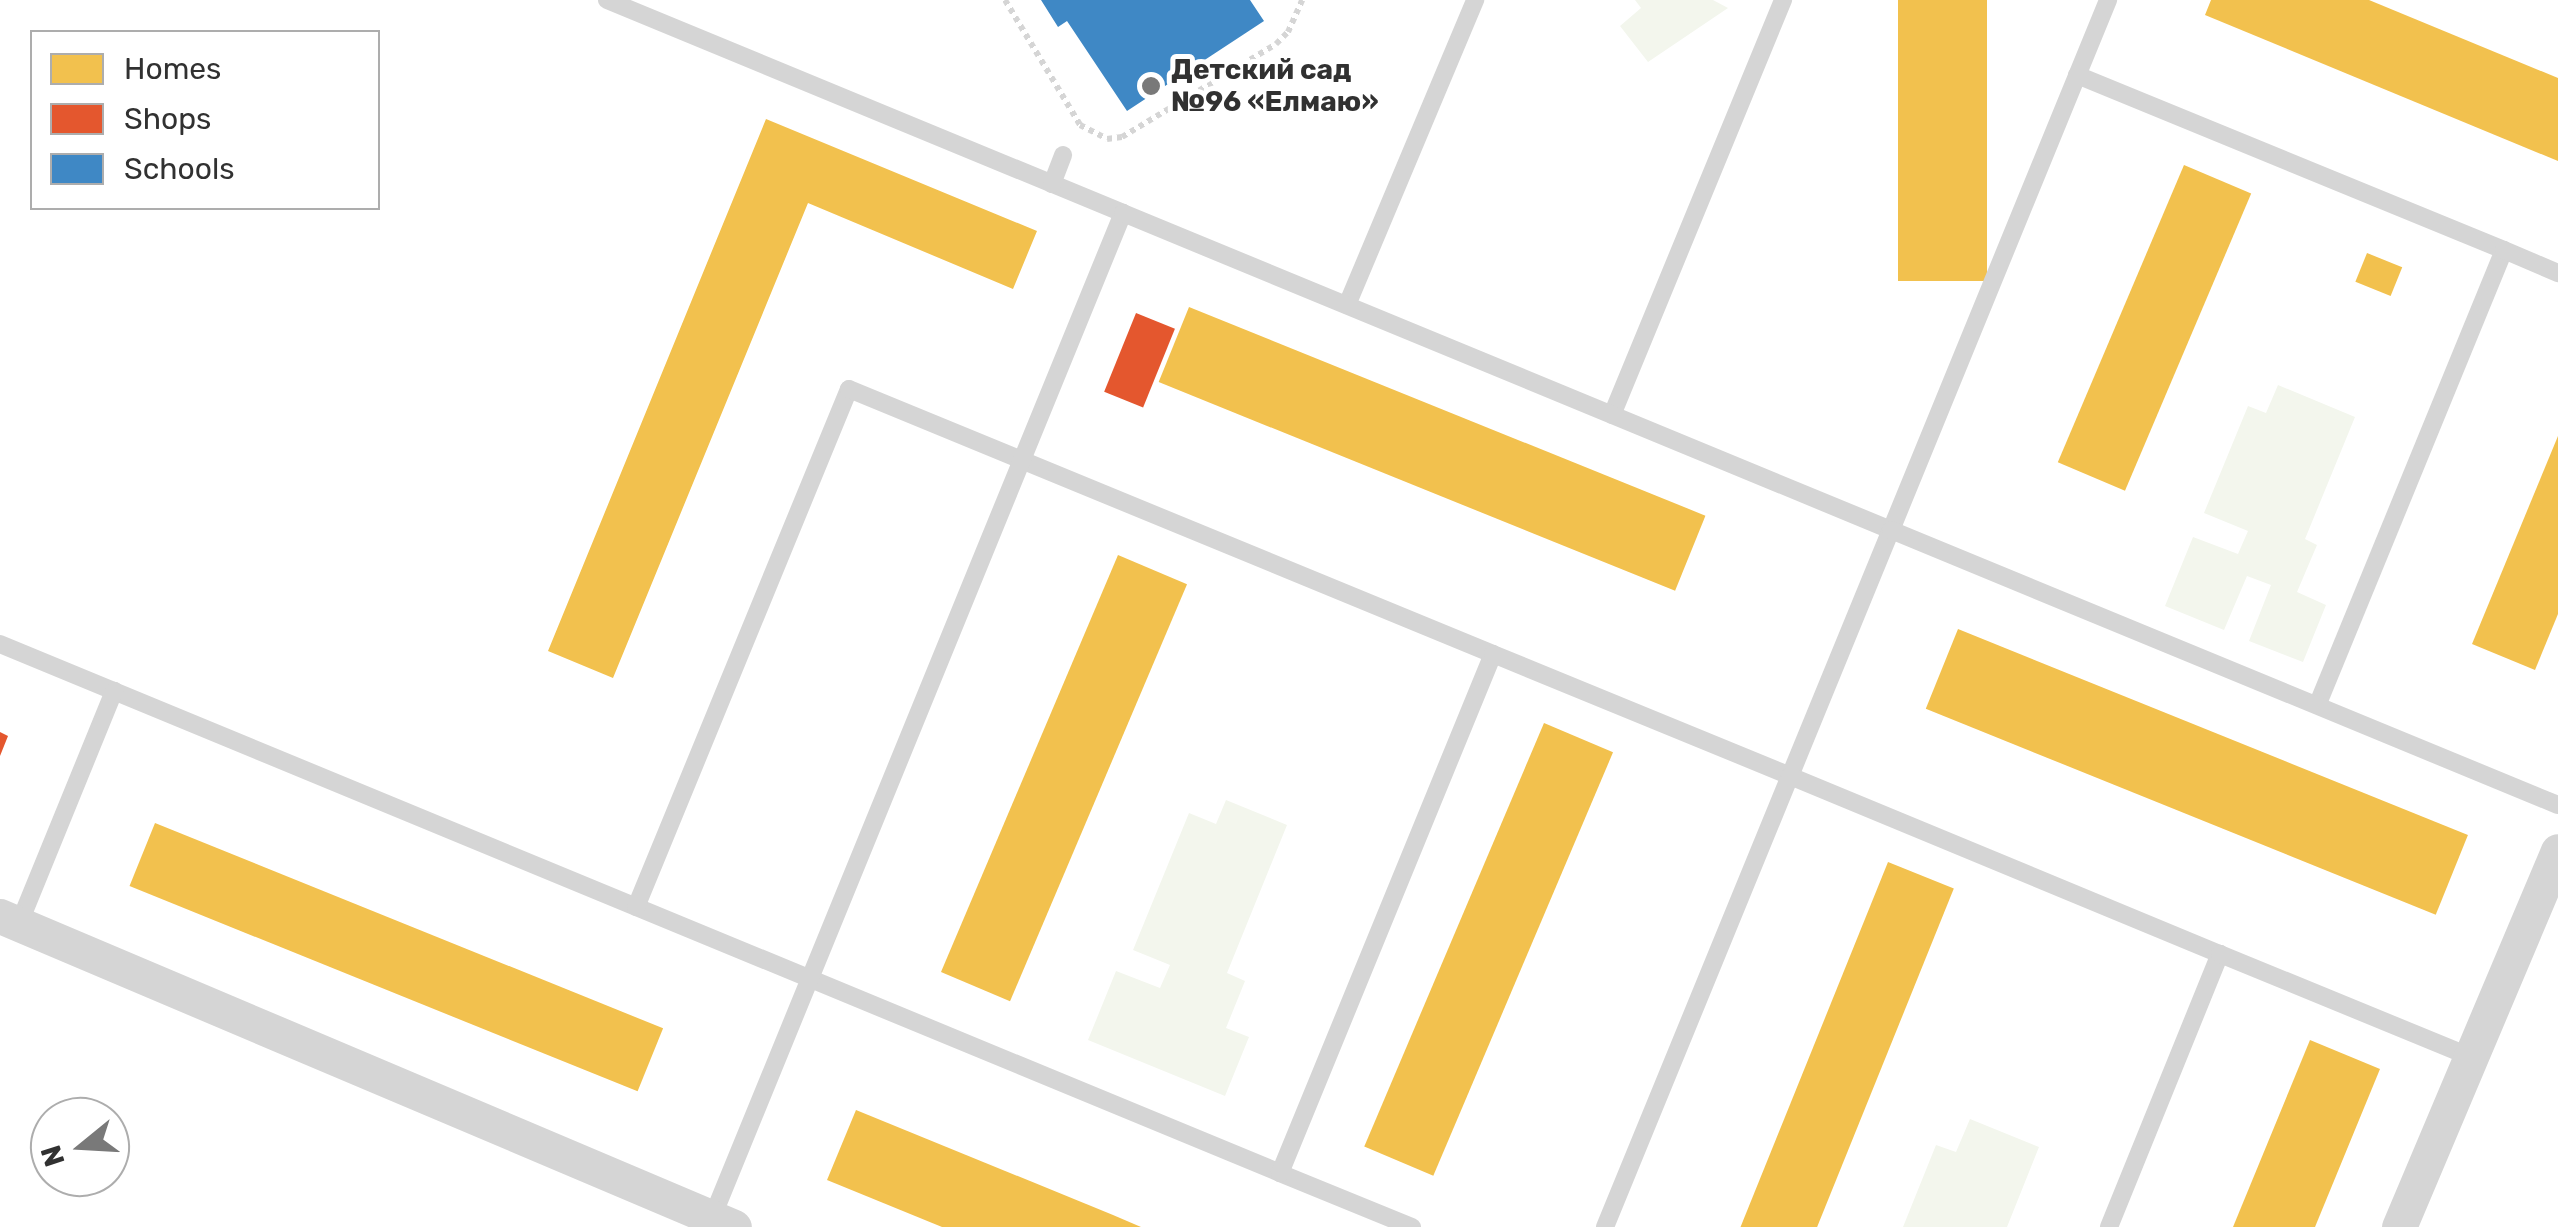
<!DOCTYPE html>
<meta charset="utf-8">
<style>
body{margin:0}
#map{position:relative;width:2558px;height:1227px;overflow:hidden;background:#fff;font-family:Rubik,sans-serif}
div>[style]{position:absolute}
.green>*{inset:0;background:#f3f6ed}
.homes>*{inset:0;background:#f2c14e;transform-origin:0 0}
.shops>*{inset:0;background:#e4572e;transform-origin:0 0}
.schools>*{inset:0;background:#3f88c5}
.path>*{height:6px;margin-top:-3px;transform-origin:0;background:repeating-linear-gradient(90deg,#d5d5d5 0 5px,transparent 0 10px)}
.lane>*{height:18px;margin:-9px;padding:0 9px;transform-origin:9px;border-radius:9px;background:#d5d5d5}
.street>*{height:35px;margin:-17.5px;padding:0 17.5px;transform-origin:17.5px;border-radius:17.5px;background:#d5d5d5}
.dots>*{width:28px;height:28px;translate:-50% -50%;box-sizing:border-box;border:5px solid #fff;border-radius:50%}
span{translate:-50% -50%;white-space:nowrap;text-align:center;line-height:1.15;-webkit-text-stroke:10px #fff;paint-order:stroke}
.poi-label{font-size:28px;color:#313131;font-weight:700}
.left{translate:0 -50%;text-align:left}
.legend{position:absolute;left:30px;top:30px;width:350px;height:180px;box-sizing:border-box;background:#fff;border:2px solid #adadad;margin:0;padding:12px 18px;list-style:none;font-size:30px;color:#313131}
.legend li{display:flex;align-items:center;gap:20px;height:50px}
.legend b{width:50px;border:2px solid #adadad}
.north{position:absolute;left:30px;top:1097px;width:100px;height:100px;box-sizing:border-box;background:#fff;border:2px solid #adadad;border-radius:50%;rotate:252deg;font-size:28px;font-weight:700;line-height:40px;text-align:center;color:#313131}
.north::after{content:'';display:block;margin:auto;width:35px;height:45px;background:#797979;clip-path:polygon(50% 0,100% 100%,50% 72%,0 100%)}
</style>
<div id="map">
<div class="green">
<i style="clip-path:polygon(1635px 0,1713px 0,1728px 8px,1648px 62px,1620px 26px,1641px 8px)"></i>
<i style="clip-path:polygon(2278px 385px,2355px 417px,2305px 539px,2317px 545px,2297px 592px,2326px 605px,2303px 662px,2249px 641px,2271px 585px,2247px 576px,2224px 630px,2165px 606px,2193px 537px,2238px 554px,2248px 531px,2204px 513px,2248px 406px,2266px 413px)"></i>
<i style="clip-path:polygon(1226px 800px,1287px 825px,1227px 973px,1245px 981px,1226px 1028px,1249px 1037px,1225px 1096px,1088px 1040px,1116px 971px,1160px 988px,1170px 965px,1133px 950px,1189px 813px,1216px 824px)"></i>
<i style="clip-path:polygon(1970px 1119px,2039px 1147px,2007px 1227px,1903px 1227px,1936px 1145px,1956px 1152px)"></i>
</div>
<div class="homes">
<i style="left:1898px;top:0;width:89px;height:281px"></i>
<i style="clip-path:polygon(2211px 0,2369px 0,2558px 78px,2558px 161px,2205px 15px)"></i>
<i style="clip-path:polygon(766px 119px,1037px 231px,1013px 289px,808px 203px,613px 678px,548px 651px)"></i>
<i style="left:2184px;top:165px;width:73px;height:323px;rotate:23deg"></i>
<i style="left:2367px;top:253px;width:38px;height:31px;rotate:22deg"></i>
<i style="left:1189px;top:307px;width:557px;height:81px;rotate:22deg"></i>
<i style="clip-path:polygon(2558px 436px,2558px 614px,2535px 670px,2472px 644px)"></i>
<i style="left:1118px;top:555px;width:75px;height:453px;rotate:23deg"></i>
<i style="left:1958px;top:629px;width:550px;height:86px;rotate:22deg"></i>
<i style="left:1544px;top:723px;width:75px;height:460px;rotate:23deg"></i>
<i style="left:155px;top:823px;width:548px;height:68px;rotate:22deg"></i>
<i style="left:1888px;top:862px;width:71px;height:394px;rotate:22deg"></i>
<i style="clip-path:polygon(2310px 1040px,2380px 1069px,2315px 1227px,2233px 1227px)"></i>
<i style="clip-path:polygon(856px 1110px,1113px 1215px,1141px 1227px,942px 1227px,827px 1180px)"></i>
</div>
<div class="shops">
<i style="left:1136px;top:313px;width:42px;height:85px;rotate:22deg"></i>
<i style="clip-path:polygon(0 732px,8px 736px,0 756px)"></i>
</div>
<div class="schools">
<i style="clip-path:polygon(1041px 0,1250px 0,1264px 21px,1127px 111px,1067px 21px,1058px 27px)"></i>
</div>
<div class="path">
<i style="left:1005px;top:0;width:146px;rotate:59deg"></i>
<i style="left:1080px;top:125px;width:30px;rotate:27deg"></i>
<i style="left:1107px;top:139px;width:15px;rotate:-8deg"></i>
<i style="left:1122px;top:137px;width:180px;rotate:-31.1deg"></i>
<i style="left:1276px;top:44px;width:17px;rotate:-45deg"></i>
<i style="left:1288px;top:32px;width:35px;rotate:-66deg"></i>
</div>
<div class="lane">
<i style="left:607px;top:0;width:558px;rotate:22.43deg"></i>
<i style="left:2077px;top:75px;width:461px;rotate:22.3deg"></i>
<i style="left:2504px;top:250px;width:492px;rotate:112.3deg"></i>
<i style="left:1052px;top:184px;width:31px;rotate:-69deg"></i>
<i style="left:2504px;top:250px;width:59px;rotate:23.1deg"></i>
<i style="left:1347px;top:305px;width:331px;rotate:-67.2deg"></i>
<i style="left:1612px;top:415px;width:449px;rotate:-67.6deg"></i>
<i style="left:0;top:644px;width:1385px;rotate:22.45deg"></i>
<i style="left:636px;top:907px;width:560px;rotate:-67.65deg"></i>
<i style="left:849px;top:389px;width:696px;rotate:22.37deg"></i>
<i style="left:19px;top:924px;width:252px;rotate:-67.8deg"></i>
<i style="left:712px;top:1218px;width:1086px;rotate:-67.76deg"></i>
<i style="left:1123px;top:213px;width:831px;rotate:22.43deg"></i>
<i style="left:1891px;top:530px;width:573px;rotate:-67.73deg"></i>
<i style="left:1412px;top:1227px;width:143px;rotate:-157.8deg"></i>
<i style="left:1280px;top:1173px;width:561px;rotate:-67.69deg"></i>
<i style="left:1493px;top:654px;width:321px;rotate:22.3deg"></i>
<i style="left:1790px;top:776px;width:266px;rotate:-67.7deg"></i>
<i style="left:1891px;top:530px;width:721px;rotate:22.41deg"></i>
<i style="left:1605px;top:1227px;width:487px;rotate:-67.7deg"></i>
<i style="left:1790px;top:776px;width:465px;rotate:22.5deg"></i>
<i style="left:2109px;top:1227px;width:295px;rotate:-67.9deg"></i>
<i style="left:2220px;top:954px;width:271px;rotate:22.3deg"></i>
</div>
<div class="street">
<i style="left:0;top:916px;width:797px;rotate:22.96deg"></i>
<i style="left:2399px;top:1227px;width:408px;rotate:-67.1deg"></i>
</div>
<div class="dots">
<i style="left:1151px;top:86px;background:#797979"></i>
</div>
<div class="poi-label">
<span class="left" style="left:1171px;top:86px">Детский сад<br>№96 «Елмаю»</span>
</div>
<ul class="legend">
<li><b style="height:28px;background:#f2c14e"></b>Homes</li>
<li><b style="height:28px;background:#e4572e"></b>Shops</li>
<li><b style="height:28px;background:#3f88c5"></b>Schools</li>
</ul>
<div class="north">N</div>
</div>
